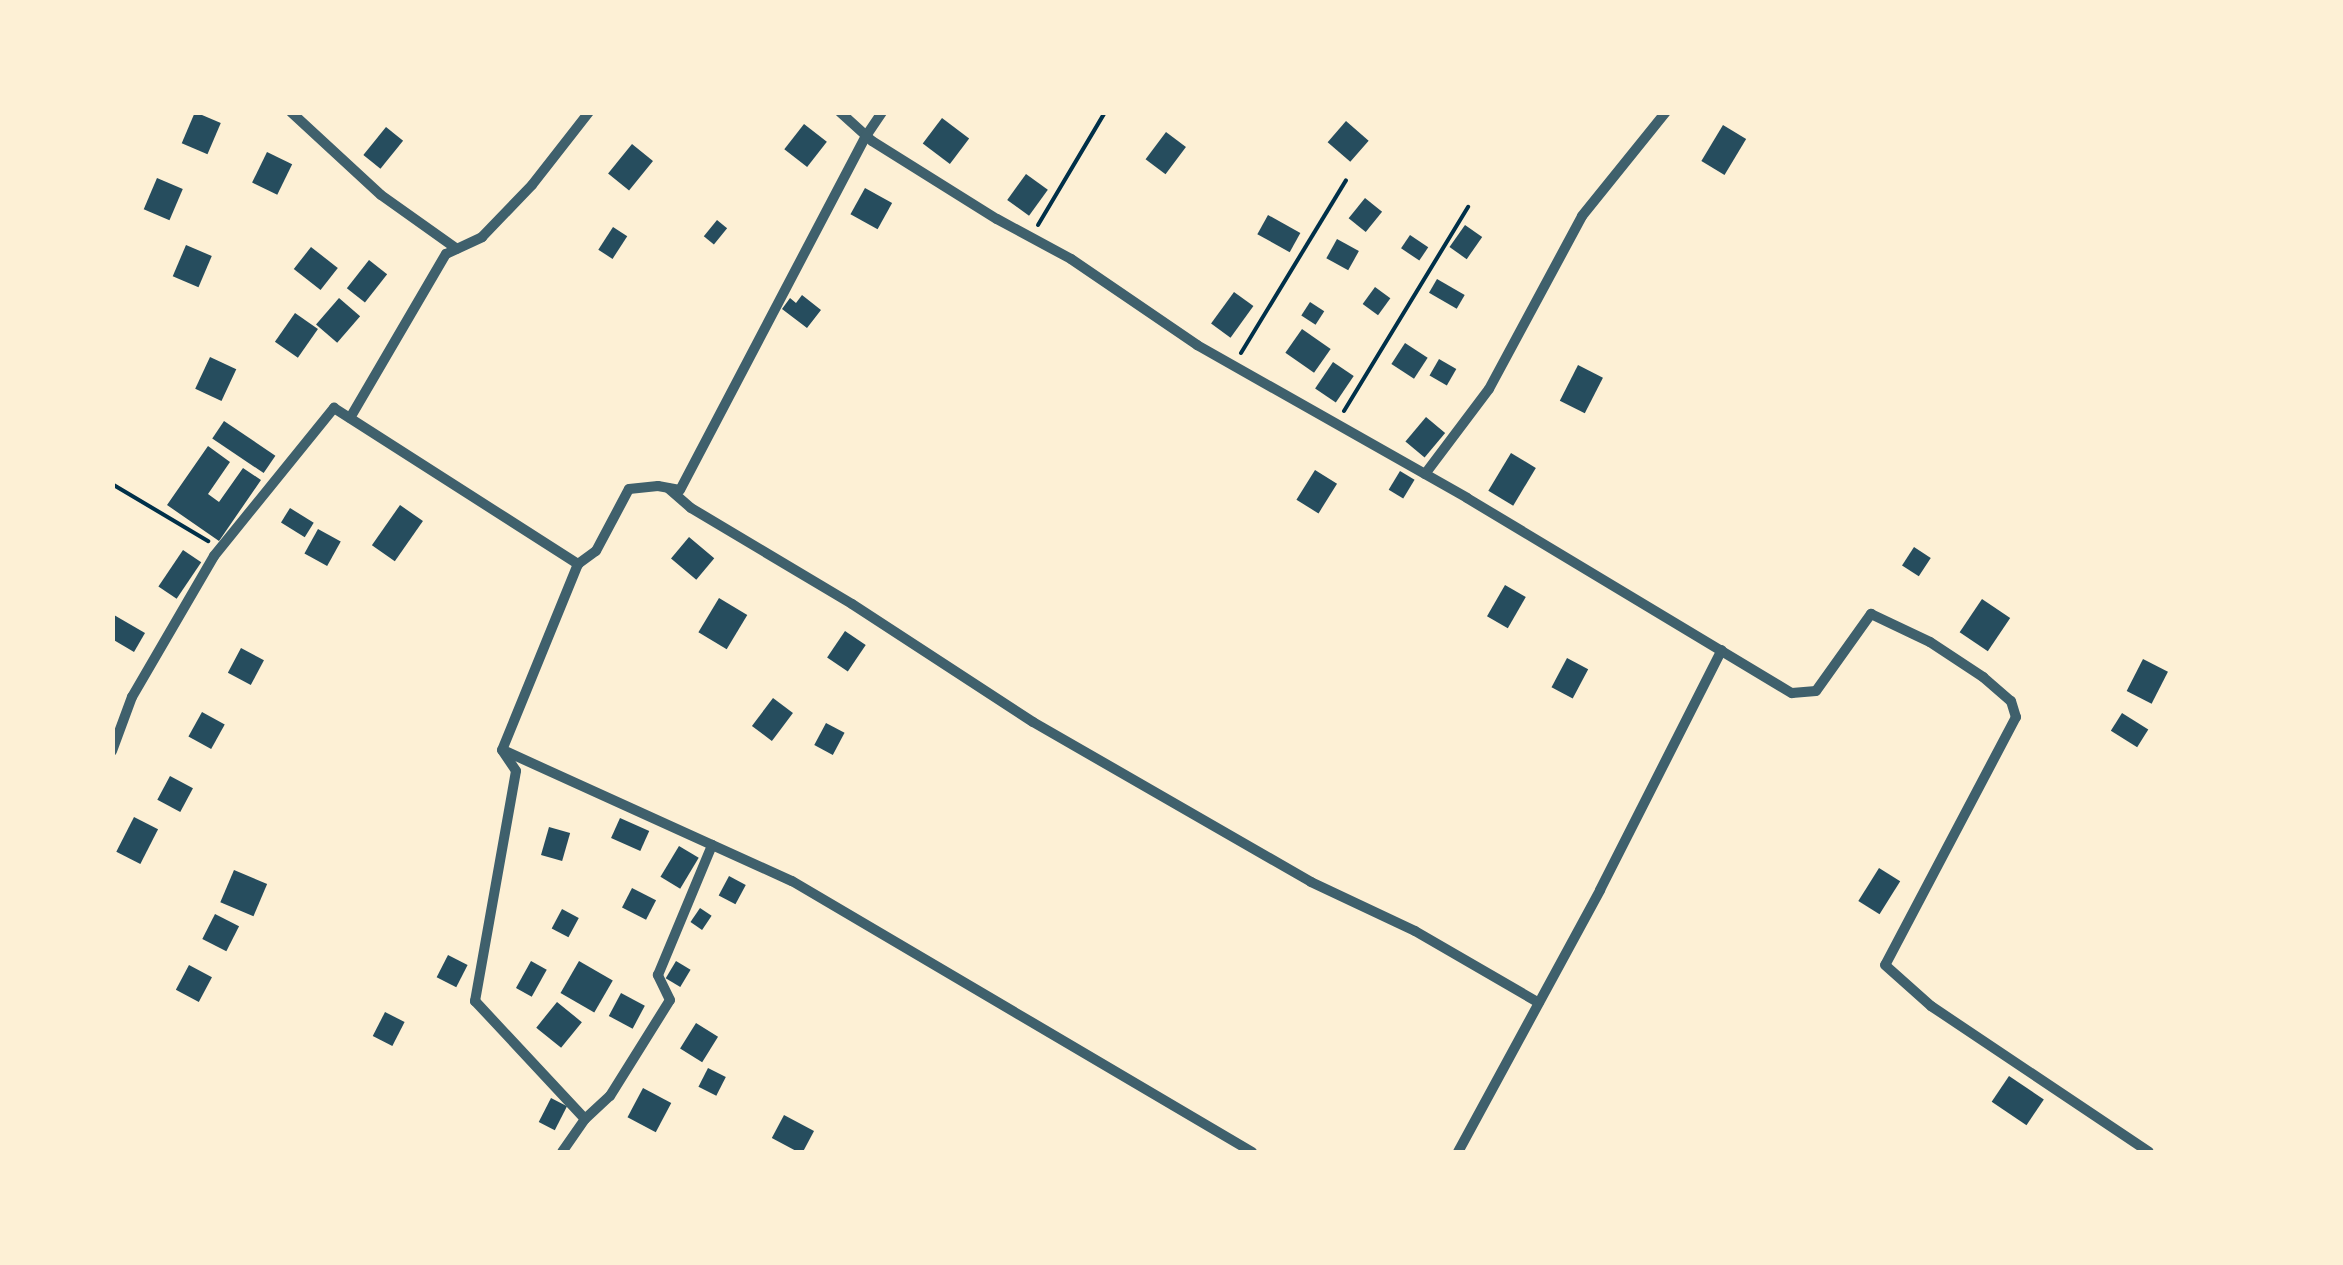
<!DOCTYPE html>
<style>
body{margin:0}
#map{position:relative;width:2343px;height:1265px;overflow:hidden;background:#fdf0d5;font-family:Figtree,sans-serif}
div>[style]{position:absolute}
.building>*{inset:0;background:#264d5e;transform-origin:0 0}
.path>*{height:4px;margin:-2px;padding:0 2px;transform-origin:2px;border-radius:2px;background:#003049}
.minor>*{height:10px;margin:-5px;padding:0 5px;transform-origin:5px;border-radius:5px;background:#3f606c}
span{translate:-50% -50%;white-space:nowrap;text-align:center;line-height:1.15;-webkit-text-stroke:8px #fdf0d5;paint-order:stroke}
.frame{position:absolute;inset:0;border:115px solid #fdf0d5;pointer-events:none}
</style>
<div id="map">
<div class="building">
<i style="left:195px;top:112px;width:28px;height:34px;rotate:23deg"></i>
<i style="left:942px;top:118px;width:34px;height:32px;rotate:37deg"></i>
<i style="left:1346px;top:121px;width:30px;height:28px;rotate:41deg"></i>
<i style="left:804px;top:124px;width:29px;height:32px;rotate:38deg"></i>
<i style="left:1723px;top:125px;width:27px;height:42px;rotate:31deg"></i>
<i style="left:386px;top:127px;width:22px;height:36px;rotate:39deg"></i>
<i style="left:1166px;top:132px;width:25px;height:34px;rotate:37deg"></i>
<i style="left:632px;top:144px;width:27px;height:38px;rotate:39deg"></i>
<i style="left:267px;top:152px;width:28px;height:34px;rotate:26deg"></i>
<i style="left:1026px;top:174px;width:27px;height:32px;rotate:36deg"></i>
<i style="left:157px;top:178px;width:28px;height:34px;rotate:23deg"></i>
<i style="left:865px;top:188px;width:31px;height:30px;rotate:29deg"></i>
<i style="left:1365px;top:198px;width:22px;height:26px;rotate:39deg"></i>
<i style="left:1268px;top:215px;width:37px;height:22px;rotate:29deg"></i>
<i style="left:717px;top:220px;width:13px;height:21px;rotate:39deg"></i>
<i style="left:1465px;top:225px;width:21px;height:27px;rotate:35deg"></i>
<i style="left:613px;top:227px;width:17px;height:27px;rotate:33deg"></i>
<i style="left:1410px;top:235px;width:22px;height:16px;rotate:34deg"></i>
<i style="left:1337px;top:239px;width:25px;height:22px;rotate:29deg"></i>
<i style="left:186px;top:245px;width:28px;height:34px;rotate:23deg"></i>
<i style="left:311px;top:247px;width:34px;height:28px;rotate:38deg"></i>
<i style="left:369px;top:260px;width:23px;height:36px;rotate:38deg"></i>
<i style="left:1437px;top:279px;width:32px;height:16px;rotate:30deg"></i>
<i style="left:1375px;top:287px;width:19px;height:21px;rotate:36deg"></i>
<i style="left:1234px;top:292px;width:24px;height:39px;rotate:36deg"></i>
<i style="clip-path:polygon(802px 295px,821px 310px,807px 328px,782px 309px,790px 298px,796px 303px)"></i>
<i style="left:339px;top:298px;width:28px;height:35px;rotate:41deg"></i>
<i style="left:1310px;top:302px;width:17px;height:16px;rotate:33deg"></i>
<i style="left:295px;top:313px;width:28px;height:35px;rotate:35deg"></i>
<i style="left:1302px;top:329px;width:35px;height:29px;rotate:35deg"></i>
<i style="left:1405px;top:343px;width:27px;height:25px;rotate:33deg"></i>
<i style="left:210px;top:357px;width:29px;height:35px;rotate:25deg"></i>
<i style="left:1439px;top:359px;width:20px;height:19px;rotate:30deg"></i>
<i style="left:1333px;top:362px;width:25px;height:32px;rotate:34deg"></i>
<i style="left:1578px;top:365px;width:28px;height:40px;rotate:27deg"></i>
<i style="left:1426px;top:417px;width:25px;height:32px;rotate:40deg"></i>
<i style="left:224px;top:421px;width:62px;height:21px;rotate:34deg"></i>
<i style="clip-path:polygon(208px 446px,230px 462px,208px 494px,219px 502px,243px 468px,261px 480px,219px 541px,167px 505px)"></i>
<i style="left:1511px;top:453px;width:29px;height:44px;rotate:31deg"></i>
<i style="left:1315px;top:470px;width:26px;height:35px;rotate:32deg"></i>
<i style="left:1400px;top:471px;width:17px;height:22px;rotate:31deg"></i>
<i style="left:400px;top:505px;width:28px;height:49px;rotate:35deg"></i>
<i style="left:290px;top:508px;width:28px;height:17px;rotate:32deg"></i>
<i style="left:318px;top:529px;width:26px;height:28px;rotate:29deg"></i>
<i style="left:689px;top:537px;width:33px;height:28px;rotate:40deg"></i>
<i style="left:1914px;top:547px;width:20px;height:22px;rotate:33deg"></i>
<i style="left:183px;top:550px;width:22px;height:44px;rotate:34deg"></i>
<i style="left:1505px;top:585px;width:24px;height:36px;rotate:30deg"></i>
<i style="left:719px;top:598px;width:33px;height:40px;rotate:31deg"></i>
<i style="left:1982px;top:599px;width:34px;height:40px;rotate:34deg"></i>
<i style="clip-path:polygon(114px 615px,145px 633px,134px 652px,112px 639px)"></i>
<i style="left:845px;top:631px;width:25px;height:32px;rotate:34deg"></i>
<i style="left:241px;top:648px;width:26px;height:28px;rotate:28deg"></i>
<i style="left:1567px;top:658px;width:24px;height:33px;rotate:28deg"></i>
<i style="left:2143px;top:659px;width:28px;height:36px;rotate:27deg"></i>
<i style="left:773px;top:698px;width:25px;height:35px;rotate:37deg"></i>
<i style="left:202px;top:712px;width:26px;height:28px;rotate:29deg"></i>
<i style="left:2122px;top:713px;width:31px;height:21px;rotate:32deg"></i>
<i style="left:826px;top:723px;width:21px;height:25px;rotate:28deg"></i>
<i style="left:170px;top:776px;width:26px;height:27px;rotate:28deg"></i>
<i style="left:134px;top:817px;width:27px;height:39px;rotate:27deg"></i>
<i style="left:620px;top:818px;width:32px;height:22px;rotate:24deg"></i>
<i style="left:549px;top:827px;width:22px;height:29px;rotate:16deg"></i>
<i style="left:679px;top:846px;width:23px;height:36px;rotate:31deg"></i>
<i style="left:1879px;top:868px;width:25px;height:39px;rotate:32deg"></i>
<i style="left:234px;top:870px;width:36px;height:35px;rotate:23deg"></i>
<i style="left:729px;top:876px;width:19px;height:22px;rotate:28deg"></i>
<i style="left:632px;top:888px;width:27px;height:22px;rotate:27deg"></i>
<i style="left:700px;top:908px;width:14px;height:17px;rotate:34deg"></i>
<i style="left:562px;top:909px;width:19px;height:22px;rotate:28deg"></i>
<i style="left:215px;top:914px;width:27px;height:28px;rotate:27deg"></i>
<i style="left:448px;top:955px;width:22px;height:25px;rotate:27deg"></i>
<i style="left:531px;top:961px;width:18px;height:31px;rotate:29deg"></i>
<i style="left:579px;top:961px;width:39px;height:37px;rotate:30deg"></i>
<i style="left:676px;top:961px;width:17px;height:20px;rotate:31deg"></i>
<i style="left:189px;top:965px;width:26px;height:28px;rotate:28deg"></i>
<i style="left:621px;top:993px;width:27px;height:26px;rotate:28deg"></i>
<i style="left:557px;top:1002px;width:32px;height:33px;rotate:39deg"></i>
<i style="left:385px;top:1012px;width:22px;height:27px;rotate:27deg"></i>
<i style="left:696px;top:1023px;width:26px;height:30px;rotate:32deg"></i>
<i style="left:708px;top:1068px;width:20px;height:21px;rotate:27deg"></i>
<i style="left:2009px;top:1076px;width:42px;height:31px;rotate:34deg"></i>
<i style="left:643px;top:1088px;width:32px;height:33px;rotate:28deg"></i>
<i style="left:551px;top:1098px;width:18px;height:27px;rotate:27deg"></i>
<i style="left:784px;top:1115px;width:34px;height:26px;rotate:28deg"></i>
</div>
<div class="path">
<i style="left:1038px;top:225px;width:131px;rotate:-59.3deg"></i>
<i style="left:1241px;top:353px;width:202px;rotate:-58.7deg"></i>
<i style="left:1344px;top:411px;width:239px;rotate:-58.7deg"></i>
<i style="left:112px;top:484px;width:112px;rotate:30.7deg"></i>
</div>
<div class="minor">
<i style="left:291px;top:112px;width:122px;rotate:42.7deg"></i>
<i style="left:381px;top:195px;width:93px;rotate:35.4deg"></i>
<i style="left:840px;top:112px;width:43px;rotate:42.2deg"></i>
<i style="left:872px;top:141px;width:147px;rotate:32deg"></i>
<i style="left:997px;top:219px;width:84px;rotate:28.4deg"></i>
<i style="left:1071px;top:259px;width:153px;rotate:34.3deg"></i>
<i style="left:1197px;top:345px;width:310px;rotate:29.5deg"></i>
<i style="left:1467px;top:498px;width:379px;rotate:31deg"></i>
<i style="left:1792px;top:693px;width:24px;rotate:-5deg"></i>
<i style="left:1816px;top:691px;width:95px;rotate:-54.5deg"></i>
<i style="left:1871px;top:614px;width:65px;rotate:25.4deg"></i>
<i style="left:1930px;top:642px;width:64px;rotate:33.4deg"></i>
<i style="left:1983px;top:677px;width:37px;rotate:41deg"></i>
<i style="left:2011px;top:701px;width:17px;rotate:73deg"></i>
<i style="left:2016px;top:717px;width:280px;rotate:117.8deg"></i>
<i style="left:1885px;top:965px;width:62px;rotate:41.7deg"></i>
<i style="left:1931px;top:1006px;width:262px;rotate:33.8deg"></i>
<i style="left:350px;top:418px;width:190px;rotate:-59.7deg"></i>
<i style="left:446px;top:254px;width:40px;rotate:-25deg"></i>
<i style="left:482px;top:237px;width:72px;rotate:-46.1deg"></i>
<i style="left:532px;top:185px;width:93px;rotate:-52deg"></i>
<i style="left:1425px;top:474px;width:106px;rotate:-53deg"></i>
<i style="left:1489px;top:389px;width:196px;rotate:-61.7deg"></i>
<i style="left:1582px;top:216px;width:134px;rotate:-51.1deg"></i>
<i style="left:668px;top:488px;width:30px;rotate:41deg"></i>
<i style="left:691px;top:508px;width:187px;rotate:30.8deg"></i>
<i style="left:852px;top:604px;width:216px;rotate:33.1deg"></i>
<i style="left:1033px;top:722px;width:321px;rotate:29.9deg"></i>
<i style="left:1311px;top:882px;width:115px;rotate:25.2deg"></i>
<i style="left:1415px;top:931px;width:143px;rotate:30.1deg"></i>
<i style="left:578px;top:564px;width:22px;rotate:-36deg"></i>
<i style="left:596px;top:551px;width:70px;rotate:-62deg"></i>
<i style="left:629px;top:489px;width:29px;rotate:-6deg"></i>
<i style="left:658px;top:486px;width:22px;rotate:10deg"></i>
<i style="left:680px;top:490px;width:400px;rotate:-62.3deg"></i>
<i style="left:866px;top:136px;width:29px;rotate:-56deg"></i>
<i style="left:112px;top:751px;width:58px;rotate:-69.7deg"></i>
<i style="left:132px;top:697px;width:163px;rotate:-59.8deg"></i>
<i style="left:214px;top:556px;width:191px;rotate:-51deg"></i>
<i style="left:334px;top:408px;width:290px;rotate:32.6deg"></i>
<i style="left:578px;top:564px;width:201px;rotate:112.2deg"></i>
<i style="left:502px;top:750px;width:25px;rotate:56deg"></i>
<i style="left:516px;top:771px;width:234px;rotate:100.1deg"></i>
<i style="left:475px;top:1001px;width:161px;rotate:47deg"></i>
<i style="left:585px;top:1119px;width:40px;rotate:124.9deg"></i>
<i style="left:505px;top:751px;width:315px;rotate:24.4deg"></i>
<i style="left:792px;top:881px;width:534px;rotate:30.5deg"></i>
<i style="left:585px;top:1119px;width:34px;rotate:-43deg"></i>
<i style="left:610px;top:1096px;width:113px;rotate:-58deg"></i>
<i style="left:670px;top:1000px;width:28px;rotate:-116deg"></i>
<i style="left:658px;top:975px;width:141px;rotate:-67.4deg"></i>
<i style="left:1458px;top:1152px;width:298px;rotate:-61.5deg"></i>
<i style="left:1600px;top:890px;width:269px;rotate:-63.1deg"></i>
</div>
<div class="frame"></div>
</div>
